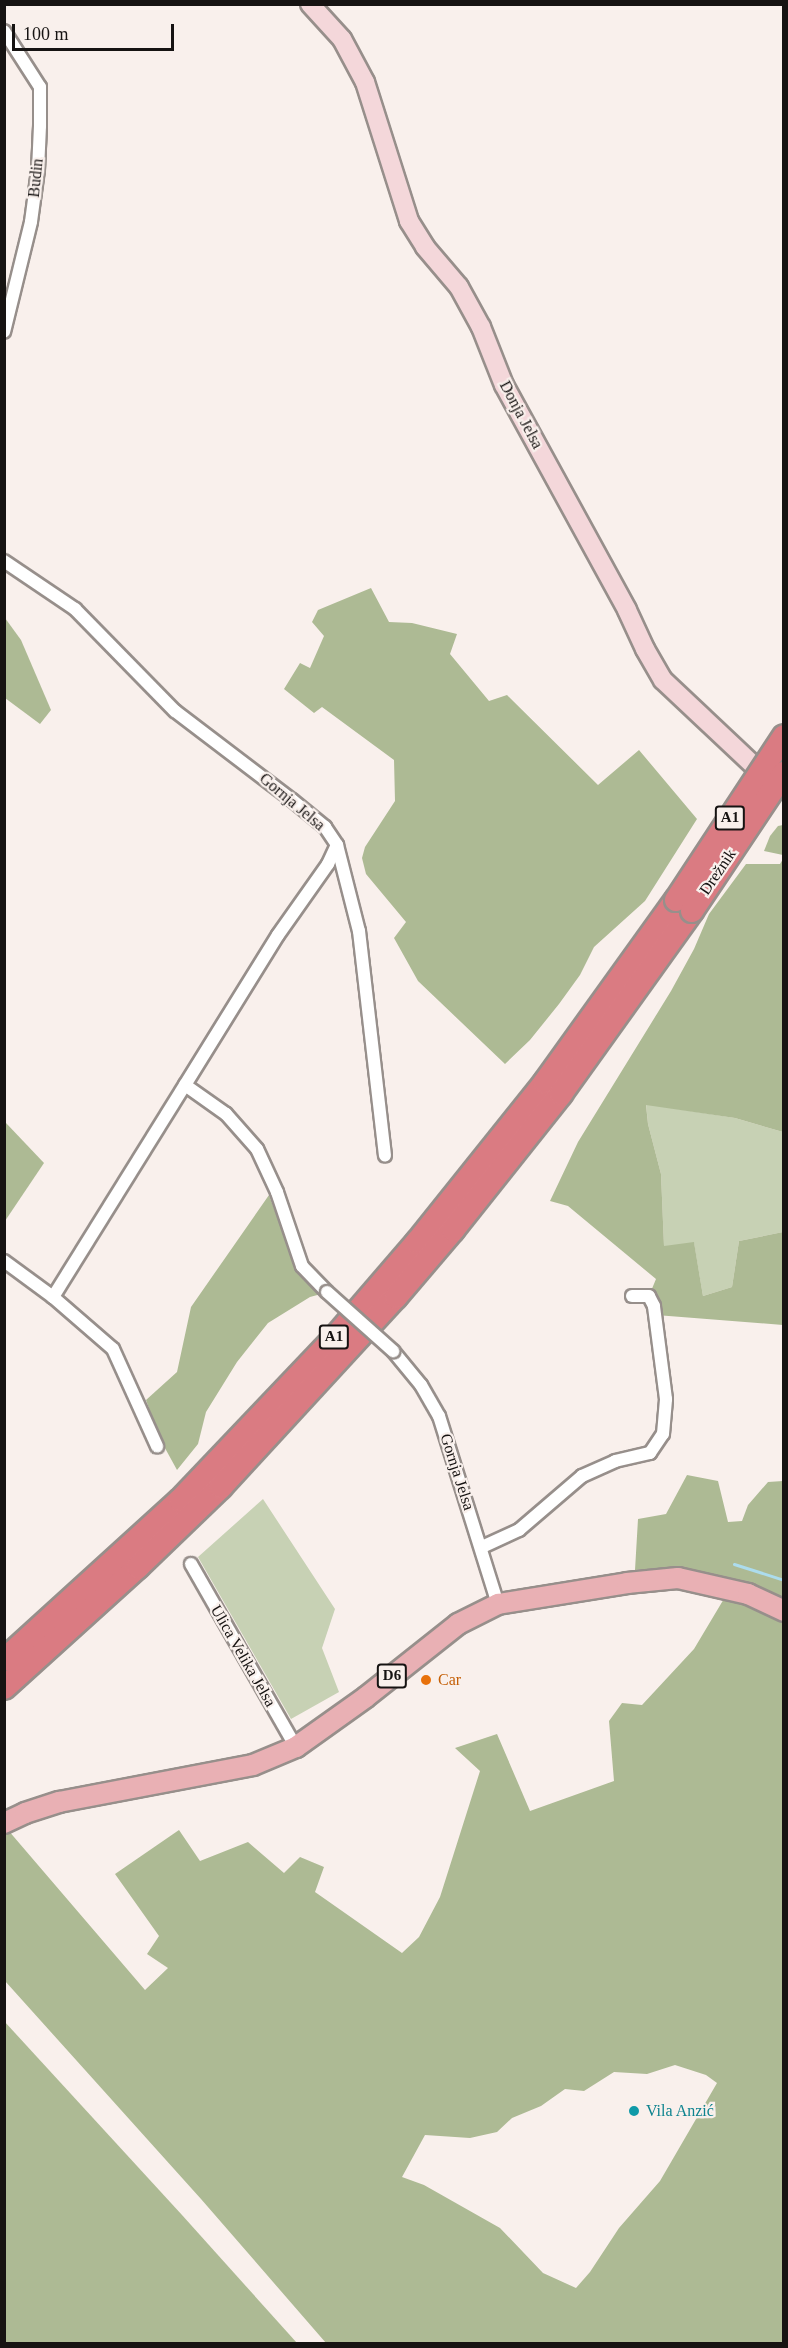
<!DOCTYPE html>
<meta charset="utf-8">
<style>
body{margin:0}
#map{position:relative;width:788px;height:2348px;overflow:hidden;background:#f9f0ec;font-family:"Times New Roman",serif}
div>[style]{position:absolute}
.green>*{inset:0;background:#c7d1b4}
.forest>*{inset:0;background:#adba94}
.stream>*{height:3px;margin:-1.5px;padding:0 1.5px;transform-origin:1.5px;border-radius:1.5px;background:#acdced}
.roads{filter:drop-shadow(2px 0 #978f8b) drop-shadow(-2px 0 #978f8b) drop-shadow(0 2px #978f8b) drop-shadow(0 -2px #978f8b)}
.street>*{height:12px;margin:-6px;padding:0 6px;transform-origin:6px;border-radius:6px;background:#fff}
.secondary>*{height:18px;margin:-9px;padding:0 9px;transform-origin:9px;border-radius:9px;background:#f4d7da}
.primary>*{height:20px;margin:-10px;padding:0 10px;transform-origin:10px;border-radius:10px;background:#e9b0b4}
.highway>*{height:22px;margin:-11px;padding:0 11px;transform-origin:11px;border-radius:11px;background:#da7b82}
.bridges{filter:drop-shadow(2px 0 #978f8b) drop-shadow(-2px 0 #978f8b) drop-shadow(0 2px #978f8b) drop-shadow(0 -2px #978f8b)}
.street-bridge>*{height:12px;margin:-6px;padding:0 6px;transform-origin:6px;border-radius:6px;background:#fff}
.highway-bridge>*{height:22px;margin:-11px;padding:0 11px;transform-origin:11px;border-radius:11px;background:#da7b82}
.dots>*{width:16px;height:16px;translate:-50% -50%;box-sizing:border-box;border:3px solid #f9f0ec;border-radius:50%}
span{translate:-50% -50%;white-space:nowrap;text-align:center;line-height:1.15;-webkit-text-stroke:4.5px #f9f0ec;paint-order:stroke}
.shield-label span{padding:2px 4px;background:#f9f0ec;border:2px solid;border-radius:4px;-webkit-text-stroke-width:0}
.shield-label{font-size:15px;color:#161312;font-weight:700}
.street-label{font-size:16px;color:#161312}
.food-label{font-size:16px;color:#c56008}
.left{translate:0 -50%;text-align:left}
.culture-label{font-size:16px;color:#0d838f}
.frame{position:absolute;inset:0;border:6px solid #161312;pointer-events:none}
.scale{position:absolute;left:12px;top:24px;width:162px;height:27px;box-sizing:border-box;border:3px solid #161312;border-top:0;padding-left:8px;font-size:18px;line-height:21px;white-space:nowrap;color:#161312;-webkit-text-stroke:4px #f9f0ec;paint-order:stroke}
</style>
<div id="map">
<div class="green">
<i style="clip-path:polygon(646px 1104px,735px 1118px,783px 1132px,783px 1232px,739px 1241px,732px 1287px,703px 1296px,694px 1243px,664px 1247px,661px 1174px,648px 1124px)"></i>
<i style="clip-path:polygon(263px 1499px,335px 1609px,322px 1648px,339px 1692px,291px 1719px,198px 1557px)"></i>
</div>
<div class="forest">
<i style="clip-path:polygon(371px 588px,389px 622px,412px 623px,457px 634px,450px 654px,489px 701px,507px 695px,598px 785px,639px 750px,697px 819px,645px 901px,594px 947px,580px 975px,559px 1004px,530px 1040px,505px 1064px,418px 981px,394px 938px,406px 922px,366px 874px,362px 858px,365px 847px,395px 801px,394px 760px,322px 707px,314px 713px,284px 689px,300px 663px,310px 668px,324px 636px,312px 622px,318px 610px)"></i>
<i style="clip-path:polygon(5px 618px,21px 640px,51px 710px,40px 724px,5px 698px)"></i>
<i style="clip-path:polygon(783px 825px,783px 855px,764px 851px,770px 836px,778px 826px)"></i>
<i style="clip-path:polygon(783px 859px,783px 1132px,735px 1118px,646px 1105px,648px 1124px,661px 1174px,664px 1246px,694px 1242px,703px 1296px,732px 1287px,739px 1241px,783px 1232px,783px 1325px,656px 1315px,649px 1296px,656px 1279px,568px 1206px,550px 1201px,578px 1142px,671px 991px,694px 949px,709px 914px,746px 864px,780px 864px)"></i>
<i style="clip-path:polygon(6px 1123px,44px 1163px,5px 1221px,4px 1124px)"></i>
<i style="clip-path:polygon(269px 1195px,297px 1271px,321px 1294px,310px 1297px,268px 1323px,237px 1362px,206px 1412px,198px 1444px,177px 1470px,160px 1439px,146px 1400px,177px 1372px,191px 1307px)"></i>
<i style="clip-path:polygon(evenodd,687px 1475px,718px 1481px,728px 1522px,742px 1521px,748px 1505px,768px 1482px,783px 1481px,783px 2343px,326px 2343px,201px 2199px,5px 1981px,4px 1833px,8px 1830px,145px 1990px,168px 1968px,147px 1954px,159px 1936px,115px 1874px,179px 1830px,200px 1861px,248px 1842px,284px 1873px,300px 1857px,324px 1867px,315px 1892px,402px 1953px,419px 1937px,440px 1897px,480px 1771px,455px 1748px,497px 1734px,530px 1811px,614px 1781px,609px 1721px,622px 1703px,642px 1705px,694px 1649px,734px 1582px,693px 1572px,661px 1568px,635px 1570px,638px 1519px,666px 1514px,687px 1475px,675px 2065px,706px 2075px,717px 2083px,660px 2181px,619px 2228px,590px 2272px,576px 2288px,543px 2273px,500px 2228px,424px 2185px,402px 2177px,425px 2135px,470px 2138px,497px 2132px,512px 2118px,541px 2106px,565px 2089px,584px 2091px,614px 2072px,647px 2074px,675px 2065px)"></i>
<i style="clip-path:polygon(4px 2021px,182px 2215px,297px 2343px,5px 2343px)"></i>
</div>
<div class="stream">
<i style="left:734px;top:1564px;width:52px;rotate:17.7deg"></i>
</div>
<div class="roads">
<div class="street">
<i style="left:4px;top:31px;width:67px;rotate:57.3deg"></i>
<i style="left:40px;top:87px;width:39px;rotate:90deg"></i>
<i style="left:40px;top:126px;width:44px;rotate:92.6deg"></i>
<i style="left:38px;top:170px;width:52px;rotate:97.7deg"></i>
<i style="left:31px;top:222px;width:113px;rotate:103.8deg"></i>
<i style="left:4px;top:561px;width:86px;rotate:34.1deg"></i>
<i style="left:75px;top:609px;width:143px;rotate:45.6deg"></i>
<i style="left:175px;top:711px;width:147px;rotate:37.3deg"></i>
<i style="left:292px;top:800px;width:43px;rotate:39.3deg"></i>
<i style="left:325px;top:827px;width:22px;rotate:56deg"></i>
<i style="left:337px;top:845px;width:89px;rotate:75.7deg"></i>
<i style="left:359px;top:931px;width:226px;rotate:83.4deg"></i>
<i style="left:4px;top:1261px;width:61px;rotate:36.3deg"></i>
<i style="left:53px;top:1297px;width:79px;rotate:40.9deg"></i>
<i style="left:113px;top:1349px;width:107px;rotate:65.6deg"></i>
<i style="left:327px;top:1292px;width:36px;rotate:-134deg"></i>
<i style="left:302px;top:1266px;width:78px;rotate:-108.7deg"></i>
<i style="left:277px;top:1192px;width:47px;rotate:-114.9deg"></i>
<i style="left:257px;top:1149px;width:47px;rotate:-131.5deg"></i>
<i style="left:226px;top:1114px;width:50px;rotate:-144.7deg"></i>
<i style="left:185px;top:1085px;width:176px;rotate:-58.2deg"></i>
<i style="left:278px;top:935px;width:87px;rotate:-54.8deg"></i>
<i style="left:328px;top:864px;width:21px;rotate:-65deg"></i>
<i style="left:53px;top:1297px;width:250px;rotate:-58.1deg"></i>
<i style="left:393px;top:1351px;width:44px;rotate:50.5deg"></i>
<i style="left:421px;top:1385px;width:36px;rotate:60deg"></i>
<i style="left:439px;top:1416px;width:197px;rotate:72.6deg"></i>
<i style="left:482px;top:1547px;width:41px;rotate:-24.7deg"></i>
<i style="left:519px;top:1530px;width:83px;rotate:-40.6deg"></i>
<i style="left:582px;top:1476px;width:36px;rotate:-24deg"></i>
<i style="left:615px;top:1461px;width:36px;rotate:-13deg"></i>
<i style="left:650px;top:1453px;width:23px;rotate:-56deg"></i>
<i style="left:663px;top:1434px;width:35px;rotate:-85deg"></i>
<i style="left:666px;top:1399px;width:94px;rotate:-97.4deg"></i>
<i style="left:654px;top:1306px;width:11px;rotate:-117deg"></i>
<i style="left:649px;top:1296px;width:17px;rotate:180deg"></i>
<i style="left:191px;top:1564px;width:211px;rotate:60.2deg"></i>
</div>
<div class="secondary">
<i style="left:310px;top:4px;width:47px;rotate:47.6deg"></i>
<i style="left:342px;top:39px;width:49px;rotate:61.9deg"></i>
<i style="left:365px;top:82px;width:146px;rotate:72.4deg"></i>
<i style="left:409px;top:221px;width:31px;rotate:58deg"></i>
<i style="left:425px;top:247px;width:52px;rotate:49.6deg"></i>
<i style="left:459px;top:287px;width:46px;rotate:61.2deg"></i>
<i style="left:481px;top:327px;width:62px;rotate:68.4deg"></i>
<i style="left:504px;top:385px;width:256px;rotate:61.3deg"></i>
<i style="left:627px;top:610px;width:43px;rotate:65.2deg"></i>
<i style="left:645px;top:649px;width:36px;rotate:60deg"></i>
<i style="left:663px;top:680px;width:146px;rotate:43.3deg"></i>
</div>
<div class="primary">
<i style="left:4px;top:1823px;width:23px;rotate:-25deg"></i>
<i style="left:25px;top:1813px;width:36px;rotate:-18deg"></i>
<i style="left:59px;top:1802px;width:197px;rotate:-10.8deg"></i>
<i style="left:253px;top:1765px;width:47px;rotate:-22.7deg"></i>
<i style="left:296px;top:1747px;width:86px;rotate:-35.5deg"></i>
<i style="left:366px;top:1697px;width:117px;rotate:-38.4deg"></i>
<i style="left:458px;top:1624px;width:45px;rotate:-26.6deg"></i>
<i style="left:498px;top:1604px;width:131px;rotate:-9.2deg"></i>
<i style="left:627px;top:1583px;width:51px;rotate:-5.6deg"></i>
<i style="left:678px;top:1578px;width:72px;rotate:12.9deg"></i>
<i style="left:748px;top:1594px;width:40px;rotate:25deg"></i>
</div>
<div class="highway">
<i style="left:4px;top:1660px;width:238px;rotate:-42.3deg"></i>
<i style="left:180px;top:1500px;width:225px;rotate:-46.4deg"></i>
<i style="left:335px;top:1337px;width:125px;rotate:-49.2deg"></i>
<i style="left:417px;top:1242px;width:205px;rotate:-51.3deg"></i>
<i style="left:545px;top:1082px;width:224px;rotate:-54.3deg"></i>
<i style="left:4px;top:1688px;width:181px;rotate:-42.1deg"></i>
<i style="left:138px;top:1567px;width:115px;rotate:-43.9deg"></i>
<i style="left:221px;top:1487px;width:258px;rotate:-47.4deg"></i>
<i style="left:396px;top:1297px;width:88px;rotate:-49.6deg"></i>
<i style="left:453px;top:1230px;width:174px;rotate:-51.5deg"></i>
<i style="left:561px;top:1094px;width:225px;rotate:-54.4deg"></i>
</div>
</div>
<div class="bridges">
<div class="street-bridge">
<i style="left:327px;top:1292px;width:89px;rotate:41.8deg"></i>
</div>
<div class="highway-bridge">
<i style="left:676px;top:900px;width:196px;rotate:-56.6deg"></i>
<i style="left:692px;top:911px;width:166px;rotate:-56.3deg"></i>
</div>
</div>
<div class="dots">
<i style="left:426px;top:1680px;background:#e8710a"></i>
<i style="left:634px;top:2111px;background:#0f9aa8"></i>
</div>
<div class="shield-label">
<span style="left:730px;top:818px">A1</span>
<span style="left:334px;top:1337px">A1</span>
<span style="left:392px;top:1676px">D6</span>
</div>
<div class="street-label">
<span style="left:36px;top:178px;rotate:-84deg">Budin</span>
<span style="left:521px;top:415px;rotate:62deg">Donja Jelsa</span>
<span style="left:292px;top:802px;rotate:40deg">Gornja Jelsa</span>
<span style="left:718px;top:872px;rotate:-56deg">Drežnik</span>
<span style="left:457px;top:1472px;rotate:72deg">Gornja Jelsa</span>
<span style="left:243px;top:1656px;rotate:60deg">Ulica Velika Jelsa</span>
</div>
<div class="food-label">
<span class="left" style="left:438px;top:1680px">Car</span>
</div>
<div class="culture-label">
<span class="left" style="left:646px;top:2111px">Vila Anzić</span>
</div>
<div class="frame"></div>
<div class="scale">100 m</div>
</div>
